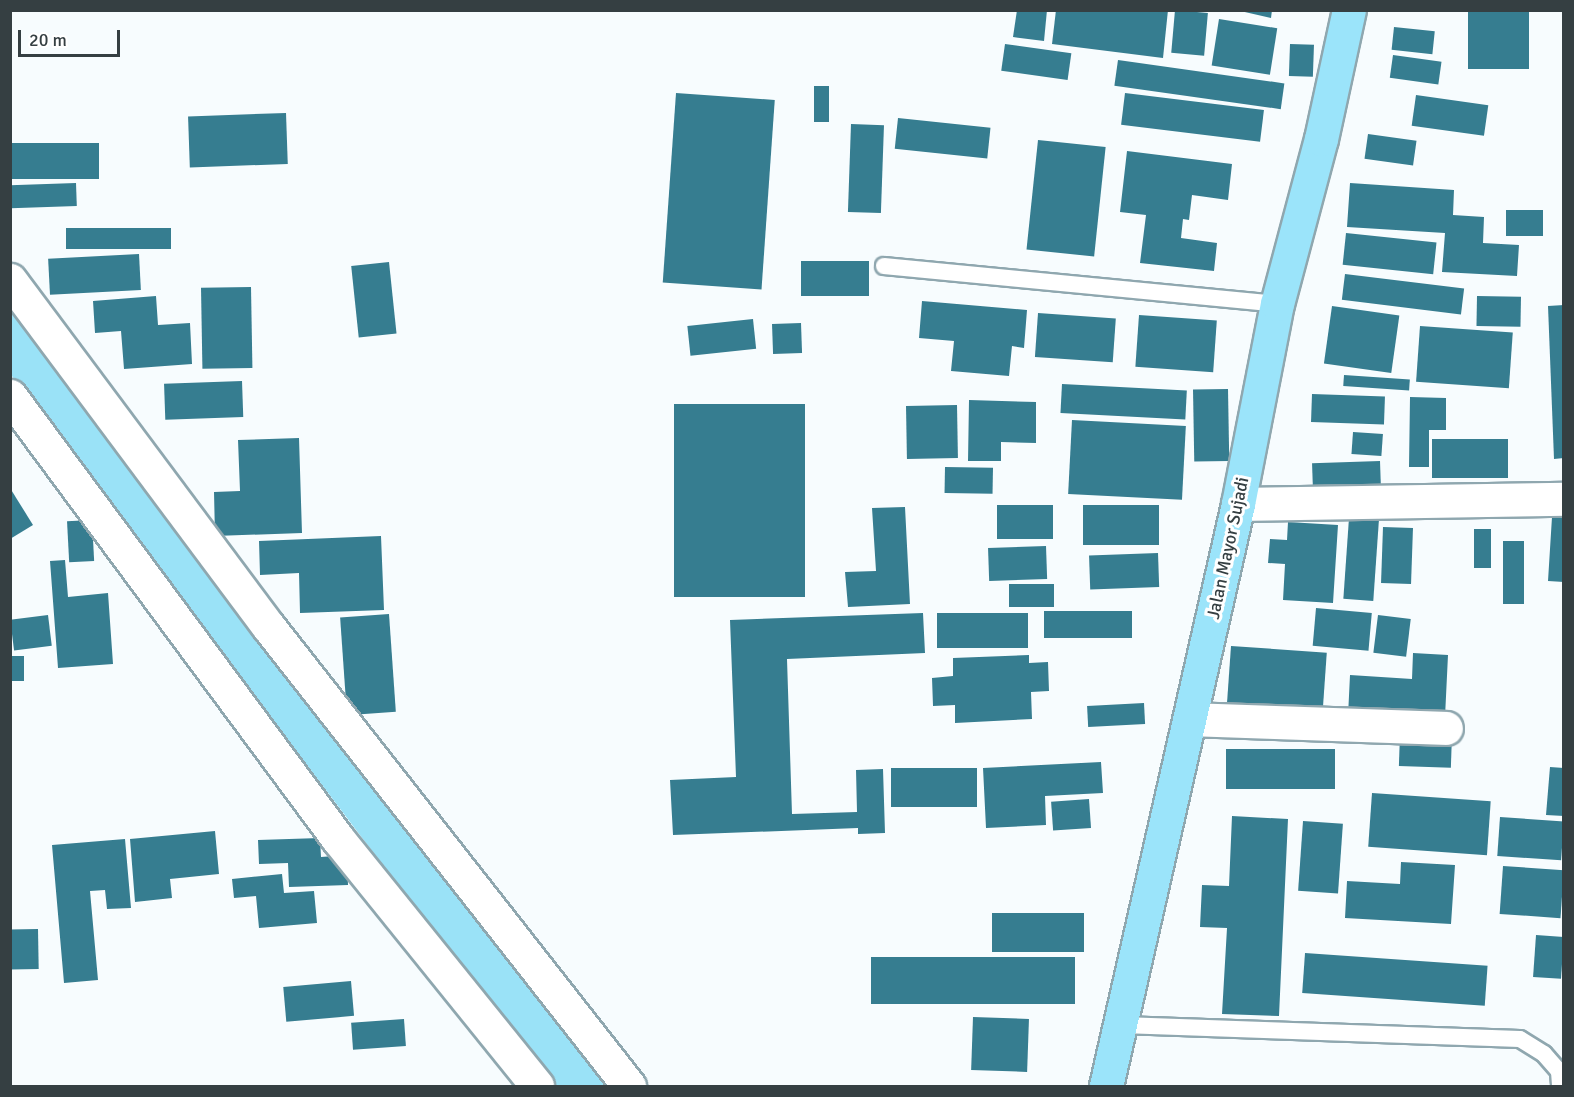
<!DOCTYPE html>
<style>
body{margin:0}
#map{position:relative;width:1574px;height:1097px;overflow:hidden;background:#f7fcfe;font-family:Signika,sans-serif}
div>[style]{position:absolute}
.river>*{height:62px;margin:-31px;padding:0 31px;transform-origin:31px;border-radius:31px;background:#9ae2f7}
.building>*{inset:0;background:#367d90;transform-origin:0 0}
.roads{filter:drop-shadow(2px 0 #8fa7af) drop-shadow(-2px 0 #8fa7af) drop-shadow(0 2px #8fa7af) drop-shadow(0 -2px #8fa7af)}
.lane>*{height:16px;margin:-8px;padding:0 8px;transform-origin:8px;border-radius:8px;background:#fff}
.street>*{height:33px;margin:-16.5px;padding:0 16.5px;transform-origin:16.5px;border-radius:16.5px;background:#fff}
.highway>*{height:33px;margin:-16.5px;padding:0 16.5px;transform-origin:16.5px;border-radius:16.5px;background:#9be4fa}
span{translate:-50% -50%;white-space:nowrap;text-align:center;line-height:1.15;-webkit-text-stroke:6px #fff;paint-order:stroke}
.street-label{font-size:18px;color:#353f42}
.frame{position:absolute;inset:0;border:12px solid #353f42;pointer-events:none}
.scale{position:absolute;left:18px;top:30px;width:102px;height:27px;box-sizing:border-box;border:3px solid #353f42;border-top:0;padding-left:8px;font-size:18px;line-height:21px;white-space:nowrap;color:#353f42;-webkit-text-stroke:4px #fff;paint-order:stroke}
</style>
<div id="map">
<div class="river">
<i style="left:10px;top:322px;width:959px;rotate:52.84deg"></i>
</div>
<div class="building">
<i style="clip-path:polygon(1017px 10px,1047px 10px,1044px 41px,1013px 37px)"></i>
<i style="clip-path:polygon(1056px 10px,1168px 10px,1163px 58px,1052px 44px)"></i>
<i style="left:1175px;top:10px;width:33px;height:43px;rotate:5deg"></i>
<i style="clip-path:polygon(1236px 10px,1272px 10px,1271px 18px)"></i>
<i style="left:1468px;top:10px;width:61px;height:59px"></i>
<i style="left:1219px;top:19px;width:59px;height:47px;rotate:9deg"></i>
<i style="left:1394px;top:27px;width:41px;height:23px;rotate:6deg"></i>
<i style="left:1005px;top:44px;width:67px;height:27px;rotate:8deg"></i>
<i style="left:1290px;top:44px;width:24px;height:32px;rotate:2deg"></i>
<i style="left:1393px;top:55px;width:49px;height:23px;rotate:8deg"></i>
<i style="left:1118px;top:60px;width:168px;height:26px;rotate:8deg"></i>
<i style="left:814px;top:86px;width:15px;height:36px"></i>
<i style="left:676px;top:93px;width:99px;height:190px;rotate:4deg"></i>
<i style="left:1125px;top:93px;width:140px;height:32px;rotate:7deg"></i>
<i style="left:1416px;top:95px;width:73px;height:31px;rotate:8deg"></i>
<i style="left:286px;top:113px;width:51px;height:98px;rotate:88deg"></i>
<i style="left:898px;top:118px;width:93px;height:31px;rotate:6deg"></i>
<i style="left:851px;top:124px;width:33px;height:88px;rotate:2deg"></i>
<i style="left:1368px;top:134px;width:49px;height:25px;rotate:8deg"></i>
<i style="left:1038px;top:140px;width:68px;height:110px;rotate:6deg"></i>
<i style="left:10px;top:143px;width:89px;height:36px"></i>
<i style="clip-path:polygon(1127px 151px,1232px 164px,1228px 200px,1192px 195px,1189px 220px,1183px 219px,1181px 238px,1217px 243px,1214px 271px,1140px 263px,1146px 215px,1120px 212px)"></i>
<i style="left:76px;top:183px;width:23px;height:66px;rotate:88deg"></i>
<i style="clip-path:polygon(1350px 183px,1454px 190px,1453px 215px,1484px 217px,1483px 243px,1519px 245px,1517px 276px,1442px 272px,1445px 233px,1347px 227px)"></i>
<i style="left:1506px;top:210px;width:37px;height:26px"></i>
<i style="left:171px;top:228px;width:21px;height:105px;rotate:90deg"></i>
<i style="left:1346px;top:233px;width:91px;height:32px;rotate:6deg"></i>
<i style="left:139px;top:254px;width:36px;height:91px;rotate:87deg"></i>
<i style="left:801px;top:261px;width:68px;height:35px"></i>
<i style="left:389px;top:262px;width:72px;height:38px;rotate:84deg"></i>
<i style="left:1345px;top:274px;width:120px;height:26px;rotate:7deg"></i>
<i style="left:251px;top:287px;width:81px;height:50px;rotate:89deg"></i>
<i style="clip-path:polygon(156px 296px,158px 325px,190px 323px,192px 364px,124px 369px,121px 331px,95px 333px,93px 301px)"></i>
<i style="left:1477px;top:296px;width:44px;height:30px;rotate:1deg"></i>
<i style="clip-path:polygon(922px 301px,1027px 310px,1024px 348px,1012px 346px,1009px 376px,951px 371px,954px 341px,919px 338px)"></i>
<i style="clip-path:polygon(1564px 305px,1564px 458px,1554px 459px,1548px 306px)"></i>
<i style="left:1332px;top:306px;width:68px;height:58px;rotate:8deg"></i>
<i style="left:1038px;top:313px;width:78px;height:44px;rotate:4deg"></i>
<i style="left:1139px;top:315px;width:78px;height:52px;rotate:4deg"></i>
<i style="left:753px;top:319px;width:30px;height:66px;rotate:84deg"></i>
<i style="left:801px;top:323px;width:30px;height:29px;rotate:88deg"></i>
<i style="left:1420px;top:326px;width:93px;height:56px;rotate:4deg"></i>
<i style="left:1344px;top:375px;width:66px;height:11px;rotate:4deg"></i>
<i style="left:242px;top:381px;width:36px;height:78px;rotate:88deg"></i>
<i style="left:1062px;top:384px;width:125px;height:29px;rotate:3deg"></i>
<i style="left:1228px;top:389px;width:72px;height:35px;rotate:89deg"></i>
<i style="left:1312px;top:394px;width:73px;height:28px;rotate:2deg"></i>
<i style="clip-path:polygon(1410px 397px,1446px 398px,1446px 430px,1429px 430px,1429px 467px,1409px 467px)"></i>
<i style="clip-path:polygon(969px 400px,1036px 402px,1036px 443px,1001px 442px,1001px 461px,968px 461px)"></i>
<i style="left:805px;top:404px;width:193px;height:131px;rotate:90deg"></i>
<i style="left:957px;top:405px;width:53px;height:51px;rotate:89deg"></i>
<i style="left:1072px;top:420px;width:114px;height:74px;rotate:3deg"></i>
<i style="left:1353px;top:432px;width:30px;height:22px;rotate:4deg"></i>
<i style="clip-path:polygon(299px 438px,302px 533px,215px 536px,214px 492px,240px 491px,238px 440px)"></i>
<i style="left:1432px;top:439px;width:76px;height:39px"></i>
<i style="left:1380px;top:461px;width:36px;height:68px;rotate:88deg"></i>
<i style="left:945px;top:467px;width:48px;height:26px;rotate:1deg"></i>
<i style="clip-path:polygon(10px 488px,33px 525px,10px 539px)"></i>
<i style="clip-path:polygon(1553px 501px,1564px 502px,1564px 582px,1548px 581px)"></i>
<i style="left:997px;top:505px;width:56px;height:34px"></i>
<i style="left:1159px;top:505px;width:40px;height:76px;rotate:90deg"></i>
<i style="clip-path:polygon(905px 507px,910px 604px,848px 607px,845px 572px,876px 571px,872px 508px)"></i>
<i style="left:1349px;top:518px;width:30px;height:81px;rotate:4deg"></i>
<i style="left:92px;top:520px;width:41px;height:25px;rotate:87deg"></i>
<i style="clip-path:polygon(1288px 522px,1338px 525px,1333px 603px,1283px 600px,1285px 564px,1268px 563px,1270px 539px,1287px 540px)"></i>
<i style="left:1383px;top:527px;width:30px;height:56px;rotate:2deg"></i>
<i style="left:1474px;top:529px;width:17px;height:39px"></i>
<i style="clip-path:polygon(381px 536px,384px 610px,300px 613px,299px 573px,260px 575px,259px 541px)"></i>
<i style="left:1503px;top:541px;width:21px;height:63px"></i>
<i style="left:1046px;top:546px;width:33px;height:58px;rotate:88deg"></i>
<i style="left:1158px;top:553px;width:34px;height:69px;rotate:88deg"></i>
<i style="clip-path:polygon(65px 560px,68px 597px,108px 593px,113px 664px,58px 668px,50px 561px)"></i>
<i style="left:1009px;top:584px;width:45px;height:23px"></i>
<i style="left:1316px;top:608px;width:56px;height:38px;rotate:5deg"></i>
<i style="left:1132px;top:611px;width:27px;height:88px;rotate:90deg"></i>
<i style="clip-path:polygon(923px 613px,925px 653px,787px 659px,792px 814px,857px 812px,856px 770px,883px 769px,885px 833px,858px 834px,858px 828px,673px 835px,670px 780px,736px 777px,730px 620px)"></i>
<i style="left:1028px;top:613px;width:35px;height:91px;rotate:90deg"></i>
<i style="left:389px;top:614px;width:98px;height:49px;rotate:86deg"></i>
<i style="left:48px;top:615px;width:31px;height:38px;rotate:83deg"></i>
<i style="left:1378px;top:615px;width:33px;height:38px;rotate:7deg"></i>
<i style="left:1231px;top:646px;width:96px;height:64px;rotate:4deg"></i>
<i style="clip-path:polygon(1413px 653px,1448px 655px,1445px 717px,1348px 716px,1350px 675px,1412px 679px)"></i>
<i style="clip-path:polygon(1029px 655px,1029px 663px,1048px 662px,1049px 691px,1031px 692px,1032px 719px,955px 723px,955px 705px,933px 706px,932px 678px,953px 676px,953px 658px)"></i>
<i style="left:10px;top:656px;width:14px;height:25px"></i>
<i style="left:1144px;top:703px;width:21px;height:57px;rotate:87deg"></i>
<i style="left:1400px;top:734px;width:52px;height:32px;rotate:2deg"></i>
<i style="left:1335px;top:749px;width:40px;height:109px;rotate:90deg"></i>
<i style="clip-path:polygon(1101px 762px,1103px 793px,1045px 796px,1046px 825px,986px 828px,983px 768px)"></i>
<i style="clip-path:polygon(1550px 767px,1564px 768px,1564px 816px,1546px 815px)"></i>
<i style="left:977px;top:768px;width:39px;height:86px;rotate:90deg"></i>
<i style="left:1372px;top:793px;width:119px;height:54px;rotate:4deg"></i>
<i style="left:1089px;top:799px;width:29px;height:38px;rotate:86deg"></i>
<i style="clip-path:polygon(1232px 816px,1288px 819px,1279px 1016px,1222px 1014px,1227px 928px,1200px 927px,1202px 885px,1229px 886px)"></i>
<i style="left:1500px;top:817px;width:64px;height:39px;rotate:4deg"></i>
<i style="left:1303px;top:821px;width:40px;height:70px;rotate:4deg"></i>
<i style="clip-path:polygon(215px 831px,219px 874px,170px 879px,172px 898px,135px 902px,130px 839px)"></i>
<i style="clip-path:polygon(320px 838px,321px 857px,347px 855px,348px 885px,289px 887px,288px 863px,259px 864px,258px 840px)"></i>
<i style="clip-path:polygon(125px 839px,131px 908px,107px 909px,105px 890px,90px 891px,98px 980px,64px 983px,52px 845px)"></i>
<i style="clip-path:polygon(1401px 862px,1455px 865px,1451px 924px,1345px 918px,1347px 881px,1400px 884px)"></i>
<i style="left:1503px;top:866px;width:61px;height:48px;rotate:4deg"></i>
<i style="clip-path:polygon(282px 874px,284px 893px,314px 891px,317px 923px,259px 928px,256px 896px,234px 898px,232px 879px)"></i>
<i style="left:1084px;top:913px;width:39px;height:92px;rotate:90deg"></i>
<i style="left:38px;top:929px;width:40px;height:28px;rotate:89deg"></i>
<i style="left:1536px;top:935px;width:28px;height:42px;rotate:4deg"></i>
<i style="left:1305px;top:953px;width:183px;height:40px;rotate:4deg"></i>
<i style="left:1075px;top:957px;width:47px;height:204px;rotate:90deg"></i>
<i style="left:351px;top:981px;width:35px;height:68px;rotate:85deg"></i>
<i style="left:973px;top:1017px;width:56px;height:53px;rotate:2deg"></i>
<i style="left:404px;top:1019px;width:27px;height:53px;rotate:86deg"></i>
</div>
<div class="roads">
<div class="lane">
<i style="left:884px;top:266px;width:395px;rotate:5.5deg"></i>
<i style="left:1122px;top:1025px;width:398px;rotate:2deg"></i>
<i style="left:1520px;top:1039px;width:28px;rotate:32deg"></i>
<i style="left:1544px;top:1054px;width:23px;rotate:49deg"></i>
<i style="left:1559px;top:1071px;width:15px;rotate:86deg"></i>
</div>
<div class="street">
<i style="left:10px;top:280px;width:432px;rotate:53.3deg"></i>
<i style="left:268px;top:626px;width:585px;rotate:51.88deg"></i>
<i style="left:10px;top:396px;width:551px;rotate:53.48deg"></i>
<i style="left:338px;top:839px;width:317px;rotate:51.1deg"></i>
<i style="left:1238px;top:504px;width:326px;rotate:-0.9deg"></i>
<i style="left:1190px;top:719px;width:256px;rotate:2deg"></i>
</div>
<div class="highway">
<i style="left:1106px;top:1086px;width:597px;rotate:-77.22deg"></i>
<i style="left:1238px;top:504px;width:204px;rotate:-79deg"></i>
<i style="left:1277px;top:304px;width:171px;rotate:-75.1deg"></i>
<i style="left:1321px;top:139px;width:132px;rotate:-77.8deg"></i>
</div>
</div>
<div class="street-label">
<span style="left:1228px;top:548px;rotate:-78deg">Jalan Mayor Sujadi</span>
</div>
<div class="frame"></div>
<div class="scale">20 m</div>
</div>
